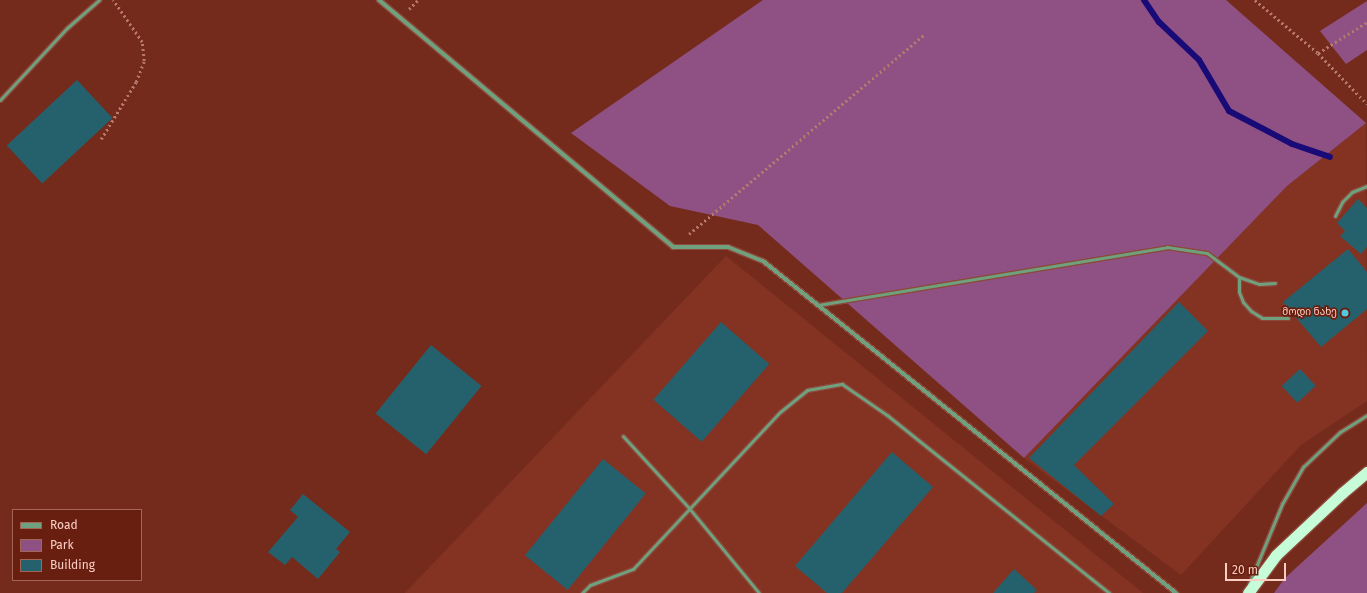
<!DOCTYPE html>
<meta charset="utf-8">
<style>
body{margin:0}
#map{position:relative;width:1367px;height:593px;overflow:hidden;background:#752b1c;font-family:"Fira Sans","Noto Sans Georgian",sans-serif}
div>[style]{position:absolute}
.built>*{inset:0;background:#843323}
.green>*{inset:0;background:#8f5184}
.stream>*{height:6px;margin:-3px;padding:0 3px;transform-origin:3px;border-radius:3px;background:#190b77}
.building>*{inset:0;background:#24616d;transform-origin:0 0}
.path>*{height:2.5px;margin-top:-1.25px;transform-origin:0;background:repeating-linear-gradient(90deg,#b77a6e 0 2px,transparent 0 5px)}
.roads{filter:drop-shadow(1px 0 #8d483a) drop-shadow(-1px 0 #8d483a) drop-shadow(0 1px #8d483a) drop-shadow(0 -1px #8d483a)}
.service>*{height:3px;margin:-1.5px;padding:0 1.5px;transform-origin:1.5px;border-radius:1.5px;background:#70a17e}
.minor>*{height:4px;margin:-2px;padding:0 2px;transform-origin:2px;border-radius:2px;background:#70a17e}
.trunk>*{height:11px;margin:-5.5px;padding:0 5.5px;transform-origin:5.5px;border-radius:5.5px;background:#c7fcd8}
.dots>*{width:11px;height:11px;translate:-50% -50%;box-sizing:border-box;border:2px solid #681f10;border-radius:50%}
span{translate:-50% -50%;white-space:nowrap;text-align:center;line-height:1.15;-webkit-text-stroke:3.5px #681f10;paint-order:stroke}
.poi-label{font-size:10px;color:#fbcdc3}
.right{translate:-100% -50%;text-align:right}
.legend{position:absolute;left:12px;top:509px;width:130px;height:72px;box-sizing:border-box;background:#681f10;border:1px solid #a36558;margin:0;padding:5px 7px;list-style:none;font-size:12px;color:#fbcdc3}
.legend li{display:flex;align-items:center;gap:8px;height:20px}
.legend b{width:20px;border:1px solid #a36558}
.scale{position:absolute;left:1225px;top:563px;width:61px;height:18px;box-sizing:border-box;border:2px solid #fbcdc3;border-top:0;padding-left:5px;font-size:12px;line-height:14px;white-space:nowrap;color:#fbcdc3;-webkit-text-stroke:3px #681f10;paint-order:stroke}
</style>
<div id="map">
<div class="built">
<i style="clip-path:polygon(1366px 123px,1367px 401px,1301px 445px,1181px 575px,1024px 458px,1287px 186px)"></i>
<i style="clip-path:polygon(726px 256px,1143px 593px,405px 593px)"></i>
</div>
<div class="green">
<i style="clip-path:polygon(763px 0,1226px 0,1366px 123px,1287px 186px,1024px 458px,758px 225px,670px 206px,571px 133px)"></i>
<i style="clip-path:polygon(1367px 1px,1367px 50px,1346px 64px,1320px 31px)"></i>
<i style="clip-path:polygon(1367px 503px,1367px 593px,1274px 593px,1285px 578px)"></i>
</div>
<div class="stream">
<i style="left:1144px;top:0;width:27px;rotate:56deg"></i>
<i style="left:1159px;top:22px;width:55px;rotate:43.5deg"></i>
<i style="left:1199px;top:60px;width:59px;rotate:59.5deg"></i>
<i style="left:1229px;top:111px;width:71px;rotate:27.6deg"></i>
<i style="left:1292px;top:144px;width:40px;rotate:18.9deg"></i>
</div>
<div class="building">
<i style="left:77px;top:80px;width:52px;height:96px;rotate:47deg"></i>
<i style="clip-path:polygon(1358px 199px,1367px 208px,1367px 247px,1361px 254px,1340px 236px,1345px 231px,1337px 223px)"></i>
<i style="clip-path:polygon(1348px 249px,1367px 272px,1367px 309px,1321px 347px,1283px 302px)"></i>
<i style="clip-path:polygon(1179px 302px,1208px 331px,1074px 465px,1114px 504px,1101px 516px,1029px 458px)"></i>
<i style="left:721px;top:322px;width:64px;height:103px;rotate:41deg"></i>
<i style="left:431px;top:345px;width:65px;height:88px;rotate:39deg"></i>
<i style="left:1300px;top:369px;width:23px;height:25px;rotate:47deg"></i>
<i style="clip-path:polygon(892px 452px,933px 487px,842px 593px,827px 593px,795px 566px)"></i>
<i style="left:603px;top:459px;width:55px;height:124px;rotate:39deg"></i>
<i style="clip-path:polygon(303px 494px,350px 532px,336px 549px,340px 552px,318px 579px,292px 557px,285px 565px,268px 552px,298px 517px,290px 510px)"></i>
<i style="clip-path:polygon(1014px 569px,1037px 590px,1034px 593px,993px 593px)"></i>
</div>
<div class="path">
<i style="left:1255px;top:0;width:82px;rotate:40.1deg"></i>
<i style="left:1318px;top:53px;width:58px;rotate:-32.3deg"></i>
<i style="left:409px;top:9px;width:13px;rotate:-45deg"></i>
<i style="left:1318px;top:53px;width:71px;rotate:46.1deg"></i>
<i style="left:101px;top:139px;width:67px;rotate:-58.4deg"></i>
<i style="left:136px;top:82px;width:22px;rotate:-69deg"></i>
<i style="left:144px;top:61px;width:19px;rotate:-96deg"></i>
<i style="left:142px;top:42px;width:51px;rotate:-124.6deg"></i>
<i style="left:689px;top:234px;width:309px;rotate:-40.3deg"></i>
</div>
<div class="roads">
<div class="service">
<i style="left:0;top:100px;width:98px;rotate:-47.1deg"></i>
<i style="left:67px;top:28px;width:43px;rotate:-41.2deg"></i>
<i style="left:1335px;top:216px;width:16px;rotate:-63deg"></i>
<i style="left:1342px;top:202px;width:14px;rotate:-45deg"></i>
<i style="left:1352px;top:192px;width:16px;rotate:-22deg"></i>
<i style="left:1239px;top:277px;width:15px;rotate:90deg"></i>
<i style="left:1239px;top:292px;width:11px;rotate:68deg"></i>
<i style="left:1243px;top:302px;width:12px;rotate:48deg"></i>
<i style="left:1251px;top:311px;width:13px;rotate:32deg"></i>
<i style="left:1262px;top:318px;width:26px"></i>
<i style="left:818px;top:305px;width:354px;rotate:-9.4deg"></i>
<i style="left:1167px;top:247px;width:40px;rotate:8.5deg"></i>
<i style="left:1207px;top:253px;width:40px;rotate:37deg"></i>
<i style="left:1239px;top:277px;width:21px;rotate:19deg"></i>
<i style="left:1259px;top:284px;width:16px;rotate:-4deg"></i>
<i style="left:623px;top:436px;width:98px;rotate:47.5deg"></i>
<i style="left:689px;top:508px;width:110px;rotate:50.5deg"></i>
<i style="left:1249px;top:584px;width:87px;rotate:-67.6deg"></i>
<i style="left:1282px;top:504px;width:43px;rotate:-60.4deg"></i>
<i style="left:1303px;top:467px;width:51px;rotate:-43.4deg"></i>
<i style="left:1340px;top:432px;width:32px;rotate:-32deg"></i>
<i style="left:582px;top:593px;width:11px;rotate:-45deg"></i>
<i style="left:590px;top:585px;width:46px;rotate:-20.4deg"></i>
<i style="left:633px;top:569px;width:215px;rotate:-46.9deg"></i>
<i style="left:780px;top:412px;width:35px;rotate:-39deg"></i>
<i style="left:807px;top:390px;width:36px;rotate:-10deg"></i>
<i style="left:842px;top:384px;width:55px;rotate:34.6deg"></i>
<i style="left:887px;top:415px;width:285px;rotate:38.7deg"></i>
</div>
<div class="minor">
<i style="left:379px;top:0;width:384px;rotate:40deg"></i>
<i style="left:673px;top:247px;width:55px"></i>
<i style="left:728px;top:247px;width:38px;rotate:22deg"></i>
<i style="left:763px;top:261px;width:530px;rotate:38.79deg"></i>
</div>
<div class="trunk">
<i style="left:1248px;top:593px;width:47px;rotate:-53.6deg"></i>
<i style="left:1276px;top:555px;width:91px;rotate:-43.2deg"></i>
<i style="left:1342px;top:493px;width:33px;rotate:-40deg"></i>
</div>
</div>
<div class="dots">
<i style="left:1345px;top:313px;background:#56c9e1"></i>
</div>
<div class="poi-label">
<span class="right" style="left:1337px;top:313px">მოდი ნახე</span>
</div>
<ul class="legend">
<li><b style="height:5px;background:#70a17e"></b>Road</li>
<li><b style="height:11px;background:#8f5184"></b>Park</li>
<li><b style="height:11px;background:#24616d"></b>Building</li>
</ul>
<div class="scale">20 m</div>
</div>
